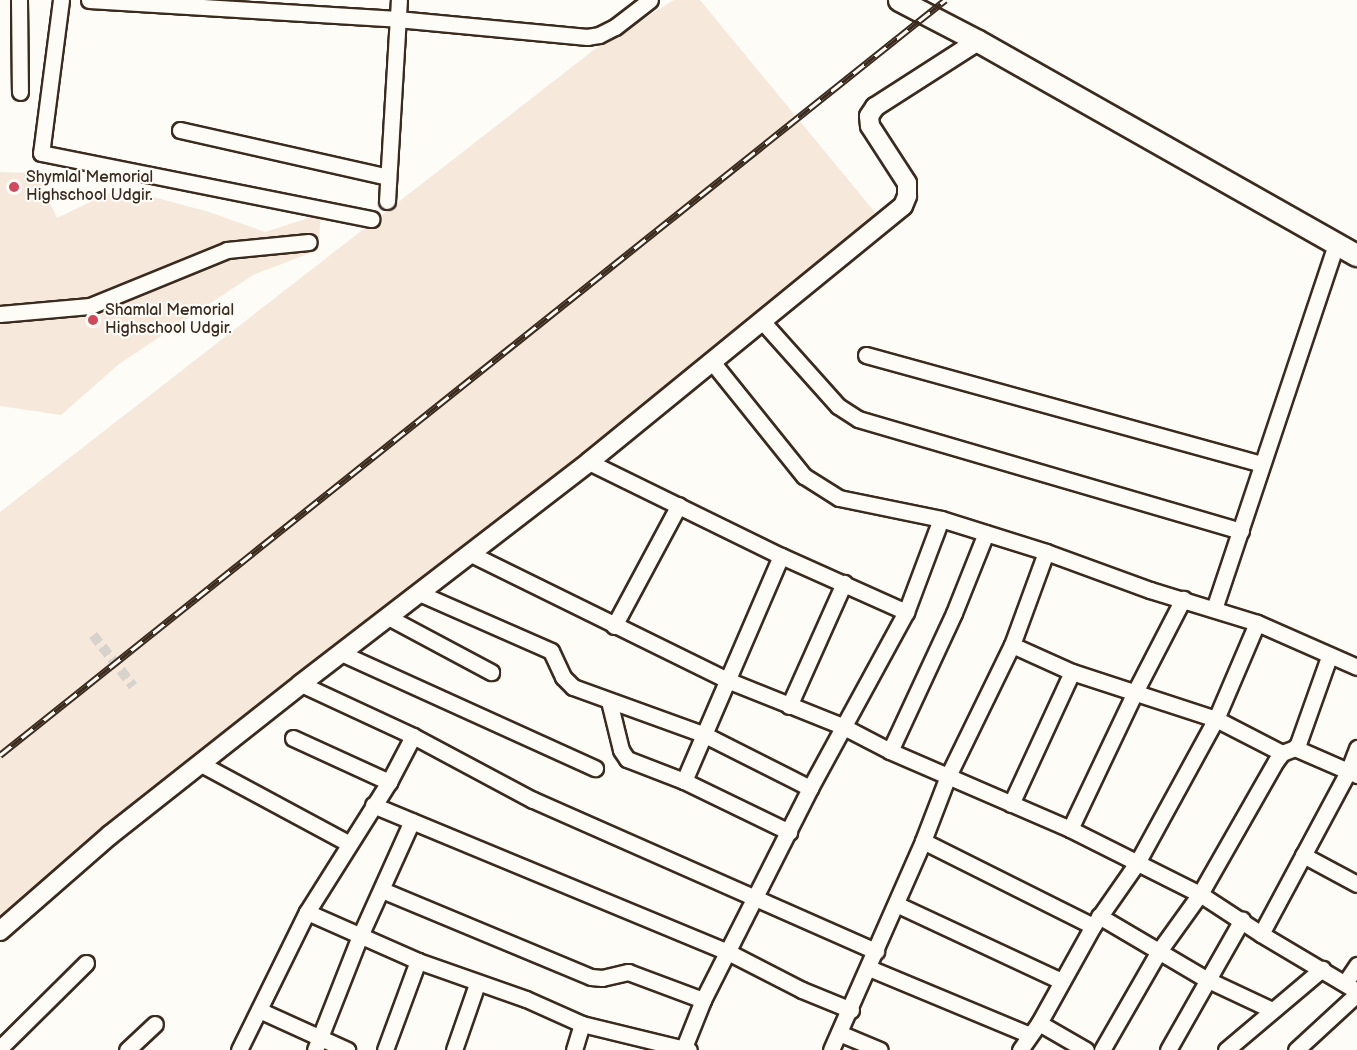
<!DOCTYPE html>
<style>
body{margin:0}
#map{position:relative;width:1357px;height:1050px;overflow:hidden;background:#fdfcf7;font-family:"Balsamiq Sans",sans-serif}
div>[style]{position:absolute}
.built>*{inset:0;background:#f6e8da}
.pedestrian-tunnel>*{height:10px;margin-top:-5px;transform-origin:0;background:repeating-linear-gradient(90deg,#d6d2cc 0 10px,transparent 0 15px)}
.roads{filter:drop-shadow(2px 0 #3b2a1e) drop-shadow(-2px 0 #3b2a1e) drop-shadow(0 2px #3b2a1e) drop-shadow(0 -2px #3b2a1e)}
.minor>*{height:15px;margin:-7.5px;padding:0 7.5px;transform-origin:7.5px;border-radius:7.5px;background:#fdfcf7}
.tertiary>*{height:18px;margin:-9px;padding:0 9px;transform-origin:9px;border-radius:9px;background:#fdfcf7}
.secondary>*{height:21px;margin:-10.5px;padding:0 10.5px;transform-origin:10.5px;border-radius:10.5px;background:#fdfcf7}
.rail>*{height:7px;margin-top:-3.5px;transform-origin:0;background:repeating-linear-gradient(90deg,#fdfcf7 0 14px,#3b2a1e 0 28px);box-sizing:border-box;border-block:2px solid #3b2a1e}
.dots>*{width:16px;height:16px;translate:-50% -50%;box-sizing:border-box;border:3px solid #fdfcf7;border-radius:50%}
span{translate:-50% -50%;white-space:nowrap;text-align:center;line-height:1.15;-webkit-text-stroke:4.5px #fdfcf7;paint-order:stroke}
.poi-label{font-size:16px;color:#3b2a1e}
.left{translate:0 -50%;text-align:left}
</style>
<div id="map">
<div class="built">
<i style="clip-path:polygon(674px 0,700px 0,878px 216px,0 920px,0 512px,595px 49px)"></i>
<i style="clip-path:polygon(0 172px,35px 173px,35px 178px,39px 179px,57px 218px,109px 193px,146px 195px,209px 212px,265px 232px,321px 214px,318px 250px,253px 275px,119px 364px,61px 415px,0 406px)"></i>
</div>
<div class="pedestrian-tunnel">
<i style="left:93px;top:635px;width:65px;rotate:51.9deg"></i>
</div>
<div class="roads">
<div class="minor">
<i style="left:19px;top:0;width:92px;rotate:89.4deg"></i>
<i style="left:61px;top:0;width:154px;rotate:97.4deg"></i>
<i style="left:41px;top:153px;width:337px;rotate:11.3deg"></i>
<i style="left:89px;top:0;width:309px;rotate:3.5deg"></i>
<i style="left:397px;top:19px;width:191px;rotate:5.4deg"></i>
<i style="left:587px;top:37px;width:12px;rotate:-9deg"></i>
<i style="left:599px;top:35px;width:18px;rotate:-27deg"></i>
<i style="left:615px;top:27px;width:44px;rotate:-37.6deg"></i>
<i style="left:180px;top:130px;width:213px;rotate:12.7deg"></i>
<i style="left:387px;top:201px;width:201px;rotate:-86.6deg"></i>
<i style="left:0;top:314px;width:90px;rotate:-5.1deg"></i>
<i style="left:90px;top:306px;width:148px;rotate:-22.2deg"></i>
<i style="left:227px;top:250px;width:82px;rotate:-5.6deg"></i>
<i style="left:762px;top:321px;width:114px;rotate:48.2deg"></i>
<i style="left:838px;top:406px;width:24px;rotate:33deg"></i>
<i style="left:858px;top:419px;width:399px;rotate:16.3deg"></i>
<i style="left:866px;top:355px;width:410px;rotate:15.4deg"></i>
<i style="left:713px;top:363px;width:145px;rotate:51.2deg"></i>
<i style="left:804px;top:476px;width:41px;rotate:32.2deg"></i>
<i style="left:839px;top:498px;width:104px;rotate:11.6deg"></i>
<i style="left:941px;top:519px;width:110px;rotate:17.4deg"></i>
<i style="left:1046px;top:552px;width:111px;rotate:20.1deg"></i>
<i style="left:1150px;top:590px;width:112px;rotate:17.1deg"></i>
<i style="left:1257px;top:623px;width:109px;rotate:23.7deg"></i>
<i style="left:589px;top:462px;width:214px;rotate:26.1deg"></i>
<i style="left:781px;top:556px;width:137px;rotate:24.1deg"></i>
<i style="left:471px;top:554px;width:285px;rotate:26.2deg"></i>
<i style="left:727px;top:680px;width:124px;rotate:21.8deg"></i>
<i style="left:842px;top:726px;width:54px;rotate:27.5deg"></i>
<i style="left:890px;top:751px;width:196px;rotate:23.4deg"></i>
<i style="left:1070px;top:829px;width:145px;rotate:26.6deg"></i>
<i style="left:1200px;top:894px;width:73px;rotate:33.3deg"></i>
<i style="left:1261px;top:934px;width:112px;rotate:30.7deg"></i>
<i style="left:419px;top:593px;width:144px;rotate:23.7deg"></i>
<i style="left:551px;top:651px;width:29px;rotate:65deg"></i>
<i style="left:563px;top:677px;width:14px;rotate:45deg"></i>
<i style="left:573px;top:687px;width:138px;rotate:19.9deg"></i>
<i style="left:703px;top:734px;width:120px;rotate:26.8deg"></i>
<i style="left:1214px;top:609px;width:384px;rotate:-71.5deg"></i>
<i style="left:388px;top:617px;width:117px;rotate:28.1deg"></i>
<i style="left:614px;top:626px;width:137px;rotate:-61.8deg"></i>
<i style="left:1012px;top:645px;width:66px;rotate:24.2deg"></i>
<i style="left:1072px;top:672px;width:151px;rotate:18.1deg"></i>
<i style="left:1216px;top:719px;width:74px;rotate:27.3deg"></i>
<i style="left:341px;top:653px;width:279px;rotate:24.4deg"></i>
<i style="left:301px;top:684px;width:123px;rotate:24.9deg"></i>
<i style="left:413px;top:736px;width:136px;rotate:28.1deg"></i>
<i style="left:533px;top:800px;width:375px;rotate:23.8deg"></i>
<i style="left:609px;top:701px;width:50px;rotate:76.2deg"></i>
<i style="left:621px;top:750px;width:11px;rotate:56deg"></i>
<i style="left:627px;top:759px;width:61px;rotate:21.1deg"></i>
<i style="left:684px;top:781px;width:117px;rotate:25.9deg"></i>
<i style="left:789px;top:706px;width:135px;rotate:-65.9deg"></i>
<i style="left:293px;top:738px;width:106px;rotate:24.6deg"></i>
<i style="left:389px;top:782px;width:52px;rotate:-62.4deg"></i>
<i style="left:1295px;top:748px;width:68px;rotate:23.5deg"></i>
<i style="left:890px;top:751px;width:152px;rotate:-65.1deg"></i>
<i style="left:954px;top:613px;width:86px;rotate:-68.2deg"></i>
<i style="left:201px;top:764px;width:167px;rotate:28.3deg"></i>
<i style="left:684px;top:781px;width:245px;rotate:-66.7deg"></i>
<i style="left:1011px;top:804px;width:145px;rotate:-65.2deg"></i>
<i style="left:373px;top:805px;width:384px;rotate:22.5deg"></i>
<i style="left:728px;top:952px;width:83px;rotate:27.2deg"></i>
<i style="left:802px;top:990px;width:53px;rotate:22.2deg"></i>
<i style="left:1070px;top:829px;width:152px;rotate:-64.6deg"></i>
<i style="left:1135px;top:692px;width:105px;rotate:-62.7deg"></i>
<i style="left:923px;top:841px;width:190px;rotate:26.6deg"></i>
<i style="left:1303px;top:855px;width:61px;rotate:28.2deg"></i>
<i style="left:382px;top:890px;width:226px;rotate:22.6deg"></i>
<i style="left:591px;top:977px;width:11px;rotate:5deg"></i>
<i style="left:602px;top:978px;width:27px;rotate:-13deg"></i>
<i style="left:628px;top:972px;width:80px;rotate:20.5deg"></i>
<i style="left:896px;top:904px;width:182px;rotate:25deg"></i>
<i style="left:307px;top:912px;width:121px;rotate:23.8deg"></i>
<i style="left:418px;top:961px;width:114px;rotate:19.4deg"></i>
<i style="left:526px;top:999px;width:61px;rotate:24.1deg"></i>
<i style="left:582px;top:1024px;width:110px;rotate:13.7deg"></i>
<i style="left:1099px;top:916px;width:124px;rotate:30.5deg"></i>
<i style="left:1206px;top:979px;width:73px;rotate:25.2deg"></i>
<i style="left:1261px;top:934px;width:184px;rotate:-61.8deg"></i>
<i style="left:1348px;top:772px;width:26px;rotate:-69deg"></i>
<i style="left:869px;top:968px;width:174px;rotate:22.6deg"></i>
<i style="left:1345px;top:983px;width:22px;rotate:-56deg"></i>
<i style="left:259px;top:1010px;width:97px;rotate:24.4deg"></i>
<i style="left:1039px;top:1023px;width:54px;rotate:29.9deg"></i>
<i style="left:839px;top:1033px;width:44px;rotate:22.5deg"></i>
<i style="left:0;top:1048px;width:121px;rotate:-44.7deg"></i>
<i style="left:127px;top:1050px;width:38px;rotate:-43deg"></i>
<i style="left:239px;top:1050px;width:154px;rotate:-63.8deg"></i>
<i style="left:307px;top:912px;width:154px;rotate:-57.8deg"></i>
<i style="left:315px;top:1050px;width:123px;rotate:-68.5deg"></i>
<i style="left:360px;top:936px;width:126px;rotate:-65.7deg"></i>
<i style="left:385px;top:1050px;width:95px;rotate:-69.7deg"></i>
<i style="left:454px;top:1050px;width:70px;rotate:-70.8deg"></i>
<i style="left:574px;top:1050px;width:27px;rotate:-73deg"></i>
<i style="left:683px;top:1050px;width:54px;rotate:-68.2deg"></i>
<i style="left:703px;top:1000px;width:237px;rotate:-63.2deg"></i>
<i style="left:810px;top:788px;width:200px;rotate:-61.4deg"></i>
<i style="left:906px;top:612px;width:99px;rotate:-69.4deg"></i>
<i style="left:831px;top:1050px;width:228px;rotate:-66.2deg"></i>
<i style="left:923px;top:841px;width:70px;rotate:-69deg"></i>
<i style="left:948px;top:776px;width:146px;rotate:-64deg"></i>
<i style="left:1012px;top:645px;width:99px;rotate:-69.9deg"></i>
<i style="left:1020px;top:1050px;width:33px;rotate:-55deg"></i>
<i style="left:1039px;top:1023px;width:111px;rotate:-60.9deg"></i>
<i style="left:1093px;top:926px;width:77px;rotate:-55.1deg"></i>
<i style="left:1137px;top:863px;width:164px;rotate:-61.3deg"></i>
<i style="left:1216px;top:719px;width:104px;rotate:-66.9deg"></i>
<i style="left:1102px;top:1050px;width:114px;rotate:-60.1deg"></i>
<i style="left:1159px;top:951px;width:70px;rotate:-54.3deg"></i>
<i style="left:1200px;top:894px;width:153px;rotate:-60.3deg"></i>
<i style="left:1276px;top:761px;width:10px;rotate:-53deg"></i>
<i style="left:1282px;top:753px;width:14px;rotate:-21deg"></i>
<i style="left:1295px;top:748px;width:5px;rotate:-53deg"></i>
<i style="left:1298px;top:744px;width:92px;rotate:-70.4deg"></i>
<i style="left:1168px;top:1050px;width:150px;rotate:-60.4deg"></i>
<i style="left:1226px;top:1050px;width:126px;rotate:-40.2deg"></i>
<i style="left:1296px;top:1050px;width:83px;rotate:-42.6deg"></i>
</div>
<div class="tertiary">
<i style="left:0;top:931px;width:146px;rotate:-41.1deg"></i>
<i style="left:110px;top:835px;width:243px;rotate:-38.3deg"></i>
<i style="left:301px;top:684px;width:364px;rotate:-37.6deg"></i>
<i style="left:589px;top:462px;width:405px;rotate:-39.2deg"></i>
<i style="left:903px;top:206px;width:11px;rotate:-68deg"></i>
<i style="left:907px;top:196px;width:13px;rotate:-90deg"></i>
<i style="left:907px;top:183px;width:68px;rotate:-123deg"></i>
<i style="left:870px;top:126px;width:10px;rotate:-96deg"></i>
<i style="left:869px;top:116px;width:11px;rotate:-56deg"></i>
<i style="left:875px;top:107px;width:122px;rotate:-32.7deg"></i>
</div>
<div class="secondary">
<i style="left:899px;top:0;width:89px;rotate:27.4deg"></i>
<i style="left:978px;top:41px;width:435px;rotate:29.5deg"></i>
</div>
</div>
<div class="rail">
<i style="left:0;top:755px;width:1210px;rotate:-38.62deg"></i>
</div>
<div class="dots">
<i style="left:14px;top:187px;background:#d1495b"></i>
<i style="left:93px;top:320px;background:#d1495b"></i>
</div>
<div class="poi-label">
<span class="left" style="left:26px;top:187px">Shymlal Memorial<br>Highschool Udgir.</span>
<span class="left" style="left:105px;top:320px">Shamlal Memorial<br>Highschool Udgir.</span>
</div>
</div>
